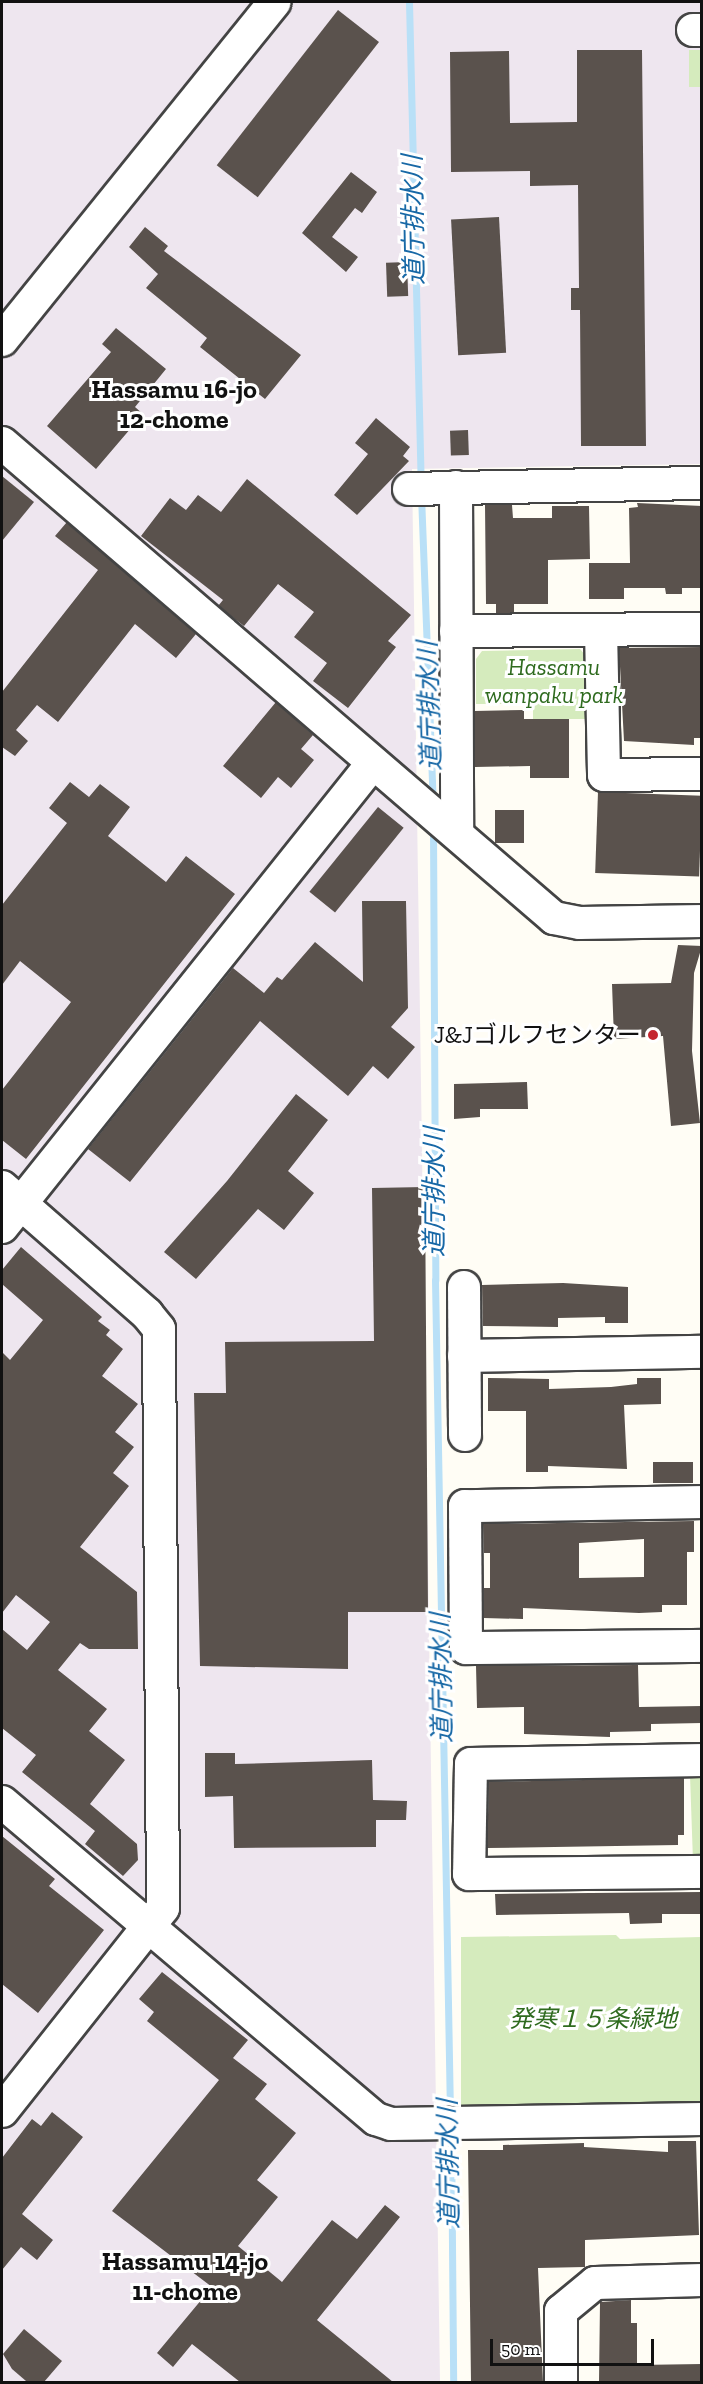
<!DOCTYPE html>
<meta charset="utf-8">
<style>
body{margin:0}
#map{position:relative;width:703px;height:2384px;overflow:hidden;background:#fffdf5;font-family:"Zilla Slab","Noto Sans JP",serif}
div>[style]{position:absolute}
.industrial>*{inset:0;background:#eee6ef}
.green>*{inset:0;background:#d5ebbd;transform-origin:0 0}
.stream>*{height:7px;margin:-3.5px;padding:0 3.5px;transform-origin:3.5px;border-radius:3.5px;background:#b9e0f7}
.building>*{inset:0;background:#5a524d;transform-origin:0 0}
.roads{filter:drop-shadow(2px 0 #444) drop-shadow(-2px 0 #444) drop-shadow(0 2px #444) drop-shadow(0 -2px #444)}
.minor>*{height:32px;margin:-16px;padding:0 16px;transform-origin:16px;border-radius:16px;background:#fff}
.dots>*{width:16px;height:16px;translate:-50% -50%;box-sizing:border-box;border:3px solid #fff;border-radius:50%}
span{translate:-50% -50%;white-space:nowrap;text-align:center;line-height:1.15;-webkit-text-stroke:6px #fff;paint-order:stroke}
.park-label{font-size:24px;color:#2f6b1f;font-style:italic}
.poi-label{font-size:24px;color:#111}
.right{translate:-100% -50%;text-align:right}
.water-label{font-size:26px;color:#1768a6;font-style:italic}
.neighbourhood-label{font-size:26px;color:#111;font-weight:700}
.frame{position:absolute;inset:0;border:3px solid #111;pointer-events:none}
.scale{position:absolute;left:490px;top:2339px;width:164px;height:27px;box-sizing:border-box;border:3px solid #111;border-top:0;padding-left:8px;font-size:18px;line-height:21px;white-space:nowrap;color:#111;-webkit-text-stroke:4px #fff;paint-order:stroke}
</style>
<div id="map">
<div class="industrial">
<i style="clip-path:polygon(2px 2px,701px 2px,701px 464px,412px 469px,440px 2382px,2px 2382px)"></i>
</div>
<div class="green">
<i style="left:689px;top:50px;width:12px;height:37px"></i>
<i style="clip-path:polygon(580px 649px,586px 656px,586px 719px,533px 719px,533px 704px,476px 704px,476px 659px,482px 651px)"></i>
<i style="clip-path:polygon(690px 1775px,701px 1775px,701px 1861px,693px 1861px)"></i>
<i style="clip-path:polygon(616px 1935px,620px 1939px,701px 1937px,701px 2102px,461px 2105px,461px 1937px)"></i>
</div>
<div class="stream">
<i style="left:409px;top:2px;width:479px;rotate:88.6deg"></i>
<i style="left:421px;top:495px;width:307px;rotate:87.8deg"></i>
<i style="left:433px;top:828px;width:452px;rotate:89.7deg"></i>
<i style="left:435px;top:1280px;width:836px;rotate:88.97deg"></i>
<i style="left:451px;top:2130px;width:252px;rotate:89.5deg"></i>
</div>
<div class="building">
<i style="left:338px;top:10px;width:52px;height:197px;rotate:38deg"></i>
<i style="clip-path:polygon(577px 50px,642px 50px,646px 446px,581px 446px,580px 310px,571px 310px,571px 288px,579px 288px,578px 185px,530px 186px,530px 171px,451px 172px,450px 52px,509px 51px,510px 123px,577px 122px)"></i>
<i style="clip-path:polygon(351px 172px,377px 192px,362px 213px,355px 208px,332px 237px,358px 257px,346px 272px,302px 233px)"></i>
<i style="left:499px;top:217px;width:136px;height:48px;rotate:87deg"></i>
<i style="clip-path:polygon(145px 227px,168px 246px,164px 251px,301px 355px,265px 399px,200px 347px,207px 338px,146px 288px,158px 274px,129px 247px)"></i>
<i style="left:407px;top:262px;width:34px;height:21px;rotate:88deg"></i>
<i style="clip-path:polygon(116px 328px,166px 369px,135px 407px,143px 414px,96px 469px,47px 426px,111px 352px,102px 344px)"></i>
<i style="clip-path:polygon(376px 418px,410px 447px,403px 456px,409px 461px,357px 515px,334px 495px,368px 454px,355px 443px)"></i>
<i style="left:468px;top:430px;width:25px;height:18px;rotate:88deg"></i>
<i style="clip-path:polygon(2px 476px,34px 502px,2px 541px)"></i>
<i style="clip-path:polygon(247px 479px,411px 615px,388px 641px,396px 647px,348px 708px,313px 681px,327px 663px,294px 637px,314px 612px,278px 584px,244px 626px,218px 606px,223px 600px,141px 536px,170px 498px,186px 510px,198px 495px,221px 512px)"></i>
<i style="clip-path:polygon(637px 503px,702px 506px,702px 588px,682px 588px,682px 594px,666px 594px,665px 588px,624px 588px,624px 599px,589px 599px,589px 563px,630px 563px,629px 508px,638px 507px)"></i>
<i style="clip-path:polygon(485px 505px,512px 505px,513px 518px,552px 518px,552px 506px,589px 506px,590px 559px,548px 560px,548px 604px,514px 604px,514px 613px,496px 613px,496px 604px,486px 604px)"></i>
<i style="clip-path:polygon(67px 522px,196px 634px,176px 658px,135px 624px,58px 722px,37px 705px,16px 730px,28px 741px,15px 756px,2px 747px,2px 692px,98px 570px,55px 536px)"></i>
<i style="clip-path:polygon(702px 647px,702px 738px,694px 738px,694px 745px,624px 741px,619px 648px)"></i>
<i style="clip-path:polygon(276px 702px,313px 735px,301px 749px,314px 760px,291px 788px,278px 777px,261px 798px,223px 766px)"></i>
<i style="clip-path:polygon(524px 710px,524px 719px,569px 719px,569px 778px,530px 778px,530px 766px,475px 767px,475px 711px)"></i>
<i style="clip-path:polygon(70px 782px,89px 797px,100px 784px,130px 807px,108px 836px,166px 882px,186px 856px,235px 894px,26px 1159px,2px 1140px,2px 1090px,71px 1002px,20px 961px,2px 985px,2px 905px,67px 823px,49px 808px)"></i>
<i style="left:598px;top:792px;width:104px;height:81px;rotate:2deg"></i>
<i style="left:378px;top:807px;width:33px;height:109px;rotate:39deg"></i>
<i style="left:495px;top:810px;width:29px;height:33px"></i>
<i style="clip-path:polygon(362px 901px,406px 901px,408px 1008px,391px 1027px,415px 1047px,388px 1079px,373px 1066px,348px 1096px,260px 1021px,130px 1182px,88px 1149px,233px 968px,264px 993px,277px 977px,282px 980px,315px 942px,363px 982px)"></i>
<i style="clip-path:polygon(678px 945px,702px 946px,694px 973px,692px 1051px,700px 1123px,671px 1126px,663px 1036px,614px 1039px,612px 984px,671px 983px)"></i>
<i style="clip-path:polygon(527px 1082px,528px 1109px,480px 1109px,480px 1117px,454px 1119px,454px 1084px)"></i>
<i style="clip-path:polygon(296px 1094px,328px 1120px,288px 1171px,314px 1193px,284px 1230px,258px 1209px,196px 1279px,164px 1252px,227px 1181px)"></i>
<i style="clip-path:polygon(425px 1187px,428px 1612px,348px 1612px,348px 1669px,200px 1666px,194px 1393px,226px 1393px,225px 1342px,374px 1341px,372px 1188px)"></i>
<i style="clip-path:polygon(21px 1247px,102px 1317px,98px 1321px,110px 1330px,106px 1335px,123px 1349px,102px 1376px,138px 1404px,115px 1432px,134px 1447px,113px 1473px,129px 1486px,80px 1547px,137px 1592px,138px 1649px,89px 1649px,80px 1643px,58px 1670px,107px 1709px,89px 1731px,125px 1760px,90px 1804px,137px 1844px,138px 1860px,123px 1876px,85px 1844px,95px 1831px,22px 1772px,36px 1755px,2px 1728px,2px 1629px,27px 1650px,50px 1622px,16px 1595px,2px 1613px,2px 1352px,10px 1360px,43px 1320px,2px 1284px,2px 1270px)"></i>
<i style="clip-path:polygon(563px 1283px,628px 1287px,628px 1323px,605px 1323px,605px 1317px,558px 1318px,558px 1327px,483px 1326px,482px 1285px)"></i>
<i style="clip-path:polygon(488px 1378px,549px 1379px,549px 1389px,611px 1387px,637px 1384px,637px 1378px,661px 1378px,661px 1404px,624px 1405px,627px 1469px,548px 1466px,548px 1472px,526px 1472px,526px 1411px,488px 1411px)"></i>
<i style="left:653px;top:1462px;width:40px;height:21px"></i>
<i style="clip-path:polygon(evenodd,694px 1521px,694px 1552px,687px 1552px,687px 1605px,662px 1605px,662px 1612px,639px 1613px,523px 1608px,523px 1619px,484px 1618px,484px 1588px,490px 1588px,490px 1553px,484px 1553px,483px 1524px,694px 1521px,644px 1539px,644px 1577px,579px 1578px,579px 1543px,644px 1539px)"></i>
<i style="clip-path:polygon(638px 1665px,639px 1707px,702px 1706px,702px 1723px,651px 1724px,651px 1731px,610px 1732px,610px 1737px,524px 1734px,524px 1707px,477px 1708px,476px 1666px)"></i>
<i style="clip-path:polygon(205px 1753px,235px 1753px,235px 1764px,372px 1760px,373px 1800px,407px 1801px,406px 1820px,376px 1820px,376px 1847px,234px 1848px,233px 1796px,205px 1797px)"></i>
<i style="clip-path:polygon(684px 1778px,684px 1835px,678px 1835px,678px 1845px,487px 1848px,489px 1782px)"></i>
<i style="clip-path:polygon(2px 1836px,55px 1879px,49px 1886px,104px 1930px,38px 2013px,2px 1984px)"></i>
<i style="clip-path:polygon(702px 1892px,702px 1914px,662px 1914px,662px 1923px,630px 1924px,629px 1913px,496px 1915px,495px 1894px)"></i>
<i style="clip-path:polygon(162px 1972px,248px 2040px,233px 2058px,267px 2084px,255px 2099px,296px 2133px,257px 2180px,278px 2197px,238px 2246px,282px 2282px,332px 2220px,357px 2239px,385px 2205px,400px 2217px,317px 2320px,393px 2382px,240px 2382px,192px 2344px,173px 2367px,157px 2353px,212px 2287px,112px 2211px,219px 2080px,147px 2021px,154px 2012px,139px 1999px)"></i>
<i style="clip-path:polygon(52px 2112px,83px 2137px,22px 2214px,53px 2240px,37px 2260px,21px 2247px,2px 2270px,2px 2158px,32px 2119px,41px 2126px)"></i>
<i style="clip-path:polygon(668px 2141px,696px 2141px,699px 2235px,585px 2240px,585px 2267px,538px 2268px,543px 2382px,471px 2382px,468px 2150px,503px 2150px,503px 2145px,584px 2143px,584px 2147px,668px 2152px)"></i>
<i style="clip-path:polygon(631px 2300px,631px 2323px,637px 2323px,637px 2365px,702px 2364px,702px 2382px,599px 2382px,600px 2302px)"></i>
<i style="clip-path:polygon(24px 2329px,62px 2361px,44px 2382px,26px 2381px,12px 2369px,3px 2354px)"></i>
</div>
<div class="roads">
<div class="minor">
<i style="left:693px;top:30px;width:9px"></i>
<i style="left:2px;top:340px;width:434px;rotate:-51.1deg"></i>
<i style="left:2px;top:443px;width:728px;rotate:40.71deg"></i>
<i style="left:554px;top:918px;width:26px;rotate:11deg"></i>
<i style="left:580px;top:923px;width:122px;rotate:-0.9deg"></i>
<i style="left:456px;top:487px;width:347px;rotate:89.8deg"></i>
<i style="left:409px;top:489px;width:293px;rotate:-1.2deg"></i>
<i style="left:601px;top:630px;width:145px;rotate:88.8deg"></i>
<i style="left:604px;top:775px;width:98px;rotate:-0.6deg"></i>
<i style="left:456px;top:631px;width:246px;rotate:-0.5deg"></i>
<i style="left:2px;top:1187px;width:193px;rotate:41.2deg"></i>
<i style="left:147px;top:1314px;width:19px;rotate:51deg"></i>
<i style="left:159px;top:1329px;width:579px;rotate:89.6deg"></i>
<i style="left:163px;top:1908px;width:259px;rotate:128.4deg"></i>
<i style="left:2px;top:1227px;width:594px;rotate:-51.36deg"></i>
<i style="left:464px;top:1287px;width:148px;rotate:89.6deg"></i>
<i style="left:464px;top:1356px;width:238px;rotate:-1deg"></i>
<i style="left:702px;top:1502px;width:237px;rotate:179deg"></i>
<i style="left:465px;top:1506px;width:142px;rotate:89.6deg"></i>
<i style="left:466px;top:1648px;width:236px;rotate:-0.5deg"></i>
<i style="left:702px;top:1760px;width:231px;rotate:179deg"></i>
<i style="left:471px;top:1764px;width:110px;rotate:91deg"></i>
<i style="left:469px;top:1874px;width:233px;rotate:-0.5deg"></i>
<i style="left:2px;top:1802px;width:490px;rotate:40.3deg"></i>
<i style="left:376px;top:2119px;width:16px;rotate:18deg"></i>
<i style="left:391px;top:2124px;width:311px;rotate:-0.9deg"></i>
<i style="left:561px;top:2382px;width:71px;rotate:-90deg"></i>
<i style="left:561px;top:2311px;width:44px;rotate:-39.5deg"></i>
<i style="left:595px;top:2283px;width:107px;rotate:-1.6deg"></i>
</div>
</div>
<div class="dots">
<i style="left:653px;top:1035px;background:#c4262e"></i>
</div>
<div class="park-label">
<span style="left:554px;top:681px">Hassamu<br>wanpaku park</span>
<span style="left:593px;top:2019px">発寒１５条緑地</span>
</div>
<div class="poi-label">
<span class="right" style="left:641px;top:1035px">J&amp;Jゴルフセンター</span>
</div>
<div class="water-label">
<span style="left:414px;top:220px;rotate:-91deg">道庁排水川</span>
<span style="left:430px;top:706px;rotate:-92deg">道庁排水川</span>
<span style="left:435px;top:1192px;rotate:-90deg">道庁排水川</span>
<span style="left:442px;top:1678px;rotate:-91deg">道庁排水川</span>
<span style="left:449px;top:2164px;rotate:-91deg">道庁排水川</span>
</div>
<div class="neighbourhood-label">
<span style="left:174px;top:405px">Hassamu 16-jo<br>12-chome</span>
<span style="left:185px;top:2277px">Hassamu 14-jo<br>11-chome</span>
</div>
<div class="frame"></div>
<div class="scale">50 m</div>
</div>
